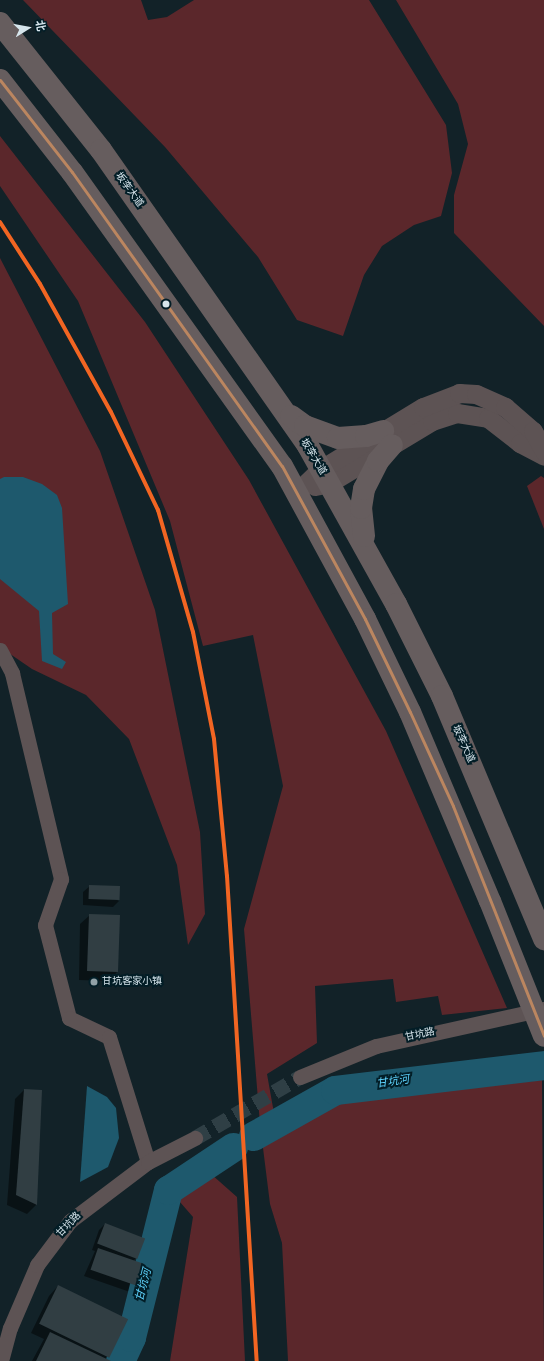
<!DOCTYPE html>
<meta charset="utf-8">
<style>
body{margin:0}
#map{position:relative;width:544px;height:1361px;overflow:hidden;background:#122228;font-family:Signika,"Noto Sans SC",sans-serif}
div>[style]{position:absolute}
.green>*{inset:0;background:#5b272b}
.water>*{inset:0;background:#1e596d}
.shadow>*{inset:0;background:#0007}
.river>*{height:29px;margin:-14.5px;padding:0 14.5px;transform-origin:14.5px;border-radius:14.5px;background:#1e596d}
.building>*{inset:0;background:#313e43;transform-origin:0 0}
.pedestrian-tunnel>*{height:15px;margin-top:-7.5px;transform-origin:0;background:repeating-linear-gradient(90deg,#2f3f45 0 15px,transparent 0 23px)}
.pedestrian>*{height:15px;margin:-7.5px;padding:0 7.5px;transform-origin:7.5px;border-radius:7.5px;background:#5d5354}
.minor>*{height:19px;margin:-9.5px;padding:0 9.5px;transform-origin:9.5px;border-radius:9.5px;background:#5d5354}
.primary>*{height:22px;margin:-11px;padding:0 11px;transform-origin:11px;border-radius:11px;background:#665d5e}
.primary-bridge>*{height:22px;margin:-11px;padding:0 11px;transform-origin:11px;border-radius:11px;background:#665d5e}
.bus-1>*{height:3px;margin:-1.5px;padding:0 1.5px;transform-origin:1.5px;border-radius:1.5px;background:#bb8660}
.rail-1>*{height:4px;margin:-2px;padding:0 2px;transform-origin:2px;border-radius:2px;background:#f26522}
.dots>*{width:11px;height:11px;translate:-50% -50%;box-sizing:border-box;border:2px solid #021d26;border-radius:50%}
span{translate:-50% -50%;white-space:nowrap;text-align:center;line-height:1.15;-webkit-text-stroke:4px #021d26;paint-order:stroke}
.street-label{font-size:10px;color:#d6e5ec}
.poi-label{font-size:10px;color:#d6e5ec}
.left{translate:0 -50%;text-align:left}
.water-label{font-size:11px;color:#5fd4fe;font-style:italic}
.north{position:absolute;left:8px;top:8px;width:40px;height:40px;-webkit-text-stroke:3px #021d26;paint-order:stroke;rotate:79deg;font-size:11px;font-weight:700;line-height:16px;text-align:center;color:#d6e5ec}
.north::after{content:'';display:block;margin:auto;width:14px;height:18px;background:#d6e5ec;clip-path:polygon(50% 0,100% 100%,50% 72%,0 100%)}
</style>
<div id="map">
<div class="green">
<i style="clip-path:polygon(23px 0,141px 0,148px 20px,167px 17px,194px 0,369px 0,446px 125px,452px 173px,441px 216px,414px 225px,382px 246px,364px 275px,343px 336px,297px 320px,258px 257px,165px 147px)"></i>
<i style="clip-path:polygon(396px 0,544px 0,544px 326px,454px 233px,454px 195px,468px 144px,458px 104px)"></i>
<i style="clip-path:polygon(0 136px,145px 322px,249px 480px,386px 731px,507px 1008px,442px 1015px,438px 996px,396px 1002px,393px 979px,315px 986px,317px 1043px,267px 1074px,277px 1130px,324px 1104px,542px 1080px,544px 1361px,288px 1361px,282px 1243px,270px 1204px,260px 1124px,244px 929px,283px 786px,253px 635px,203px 646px,170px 521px,78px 301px,0 186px)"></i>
<i style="clip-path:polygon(0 258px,100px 451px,155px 610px,200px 832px,205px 914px,188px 945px,177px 865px,129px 739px,86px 695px,32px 669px,0 647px)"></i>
<i style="clip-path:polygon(541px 476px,544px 478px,544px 529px,527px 486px)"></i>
<i style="clip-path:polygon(211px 1174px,237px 1197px,245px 1361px,170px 1361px,193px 1217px,173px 1194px,191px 1179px)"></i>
</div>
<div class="water">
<i style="clip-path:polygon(4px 477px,23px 477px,42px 484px,57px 495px,62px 508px,68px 604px,52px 613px,53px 654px,66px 662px,62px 669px,42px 661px,39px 611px,0 579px,0 479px)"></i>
<i style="clip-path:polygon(87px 1086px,107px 1097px,116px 1108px,119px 1138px,108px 1167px,80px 1182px)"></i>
</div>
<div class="shadow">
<i style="clip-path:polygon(90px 886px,119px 901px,113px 907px,83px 905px,83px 892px)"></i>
<i style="clip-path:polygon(90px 915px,118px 971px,109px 981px,79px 980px,80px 924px)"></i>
<i style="clip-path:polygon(24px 1090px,41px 1091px,36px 1205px,27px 1214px,7px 1205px,15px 1099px)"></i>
<i style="clip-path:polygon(105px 1224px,136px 1258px,133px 1261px,143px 1265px,130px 1292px,84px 1276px,95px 1251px,92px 1250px,99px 1230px)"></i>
<i style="clip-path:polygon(58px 1286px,109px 1357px,108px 1361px,32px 1361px,44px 1339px,31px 1333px,49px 1296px)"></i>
</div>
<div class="river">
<i style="left:253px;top:1136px;width:94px;rotate:-29.3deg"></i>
<i style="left:335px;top:1090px;width:210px;rotate:-6.8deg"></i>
<i style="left:120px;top:1361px;width:26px;rotate:-65deg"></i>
<i style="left:131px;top:1337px;width:152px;rotate:-75.9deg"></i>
<i style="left:168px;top:1190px;width:78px;rotate:-33.5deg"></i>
</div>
<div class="building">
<i style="left:89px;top:885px;width:31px;height:14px;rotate:2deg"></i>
<i style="left:89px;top:914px;width:31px;height:57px;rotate:2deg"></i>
<i style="clip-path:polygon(24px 1089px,42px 1090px,37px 1205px,16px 1195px)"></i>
<i style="left:105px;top:1223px;width:43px;height:22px;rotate:21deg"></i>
<i style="left:98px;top:1248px;width:49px;height:23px;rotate:19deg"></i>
<i style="left:58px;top:1285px;width:78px;height:43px;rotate:26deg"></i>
<i style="clip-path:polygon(50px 1332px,111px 1361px,36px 1361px)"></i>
</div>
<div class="pedestrian-tunnel">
<i style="left:195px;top:1138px;width:121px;rotate:-30.2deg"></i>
</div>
<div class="pedestrian">
<i style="left:0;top:650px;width:26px;rotate:62deg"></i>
<i style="left:12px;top:673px;width:212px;rotate:76.6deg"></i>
<i style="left:61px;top:879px;width:49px;rotate:109.2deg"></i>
<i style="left:45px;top:925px;width:96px;rotate:75.5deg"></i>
<i style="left:69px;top:1018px;width:44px;rotate:25.4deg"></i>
<i style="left:109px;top:1037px;width:131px;rotate:72.7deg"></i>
<i style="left:300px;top:1077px;width:82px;rotate:-22.2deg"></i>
<i style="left:376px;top:1046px;width:171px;rotate:-12.5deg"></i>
<i style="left:1px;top:1361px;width:34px;rotate:-75deg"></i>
<i style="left:10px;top:1328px;width:69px;rotate:-66.8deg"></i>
<i style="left:37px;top:1265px;width:55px;rotate:-53.1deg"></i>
<i style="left:70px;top:1221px;width:98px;rotate:-37.1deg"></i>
<i style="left:148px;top:1162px;width:53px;rotate:-27.1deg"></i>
</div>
<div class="minor">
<i style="left:315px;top:486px;width:14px;rotate:-12deg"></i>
<i style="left:329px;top:483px;width:120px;rotate:-31deg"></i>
<i style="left:432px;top:421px;width:26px;rotate:-18deg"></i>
<i style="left:457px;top:413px;width:31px;rotate:9deg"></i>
<i style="left:488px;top:418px;width:41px;rotate:38deg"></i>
<i style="left:520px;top:443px;width:27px;rotate:28deg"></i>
<i style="left:297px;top:492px;width:33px;rotate:-44deg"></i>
<i style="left:321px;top:469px;width:119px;rotate:-31.3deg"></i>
<i style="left:423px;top:407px;width:39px;rotate:-21deg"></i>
<i style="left:459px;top:393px;width:17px;rotate:3deg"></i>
<i style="left:476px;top:394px;width:32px;rotate:24deg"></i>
<i style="left:505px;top:407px;width:37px;rotate:41deg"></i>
<i style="left:533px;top:431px;width:23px;rotate:61deg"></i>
</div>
<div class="primary">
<i style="left:0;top:23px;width:162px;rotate:51.5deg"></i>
<i style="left:101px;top:150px;width:361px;rotate:55deg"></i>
<i style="left:308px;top:446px;width:181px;rotate:60.9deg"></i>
<i style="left:396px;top:604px;width:103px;rotate:63.4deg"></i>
<i style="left:442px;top:696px;width:264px;rotate:67.2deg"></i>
<i style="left:0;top:80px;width:117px;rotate:52deg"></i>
<i style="left:72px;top:172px;width:361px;rotate:54.5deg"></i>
<i style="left:282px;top:466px;width:174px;rotate:61.5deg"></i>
<i style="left:365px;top:619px;width:103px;rotate:64.2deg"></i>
<i style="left:410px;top:712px;width:205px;rotate:67.1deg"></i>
<i style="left:291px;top:416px;width:17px;rotate:36deg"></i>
<i style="left:305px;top:426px;width:35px;rotate:20deg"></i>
<i style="left:338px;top:438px;width:28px;rotate:-4deg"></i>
<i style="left:366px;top:436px;width:18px;rotate:-16deg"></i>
<i style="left:364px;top:536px;width:28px;rotate:-96deg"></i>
<i style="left:361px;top:508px;width:19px;rotate:-81deg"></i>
<i style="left:364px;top:489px;width:31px;rotate:-63deg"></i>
<i style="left:378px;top:461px;width:21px;rotate:-49deg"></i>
</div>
<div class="primary-bridge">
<i style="left:490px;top:901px;width:145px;rotate:68.2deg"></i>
</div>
<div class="bus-1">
<i style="left:0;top:80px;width:117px;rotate:52deg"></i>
<i style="left:72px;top:172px;width:361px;rotate:54.5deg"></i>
<i style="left:282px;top:466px;width:174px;rotate:61.5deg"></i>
<i style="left:365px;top:619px;width:103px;rotate:64.2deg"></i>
<i style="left:410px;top:712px;width:103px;rotate:65.4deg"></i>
<i style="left:453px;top:806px;width:247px;rotate:68.4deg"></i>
</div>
<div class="rail-1">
<i style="left:0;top:222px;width:74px;rotate:57.2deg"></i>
<i style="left:40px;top:284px;width:146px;rotate:61deg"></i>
<i style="left:111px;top:412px;width:109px;rotate:64.4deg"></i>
<i style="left:158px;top:510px;width:127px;rotate:74deg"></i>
<i style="left:193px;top:632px;width:109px;rotate:78.9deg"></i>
<i style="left:214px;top:739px;width:138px;rotate:84.6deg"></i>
<i style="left:227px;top:876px;width:486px;rotate:86.5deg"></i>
</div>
<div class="dots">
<i style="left:166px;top:304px;background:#d6e5ec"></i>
<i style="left:94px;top:982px;background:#91a1a7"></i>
</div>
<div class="street-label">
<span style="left:129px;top:190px;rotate:54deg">坂李大道</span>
<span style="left:313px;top:457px;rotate:59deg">坂李大道</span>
<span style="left:463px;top:744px;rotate:66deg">坂李大道</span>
<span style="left:420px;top:1035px;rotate:-12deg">甘坑路</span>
<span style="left:69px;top:1225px;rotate:-46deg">甘坑路</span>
</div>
<div class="poi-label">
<span class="left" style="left:102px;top:982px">甘坑客家小镇</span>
</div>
<div class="water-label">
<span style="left:393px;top:1082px;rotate:-8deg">甘坑河</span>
<span style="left:144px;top:1285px;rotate:-76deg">甘坑河</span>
</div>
<div class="north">北</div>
</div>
